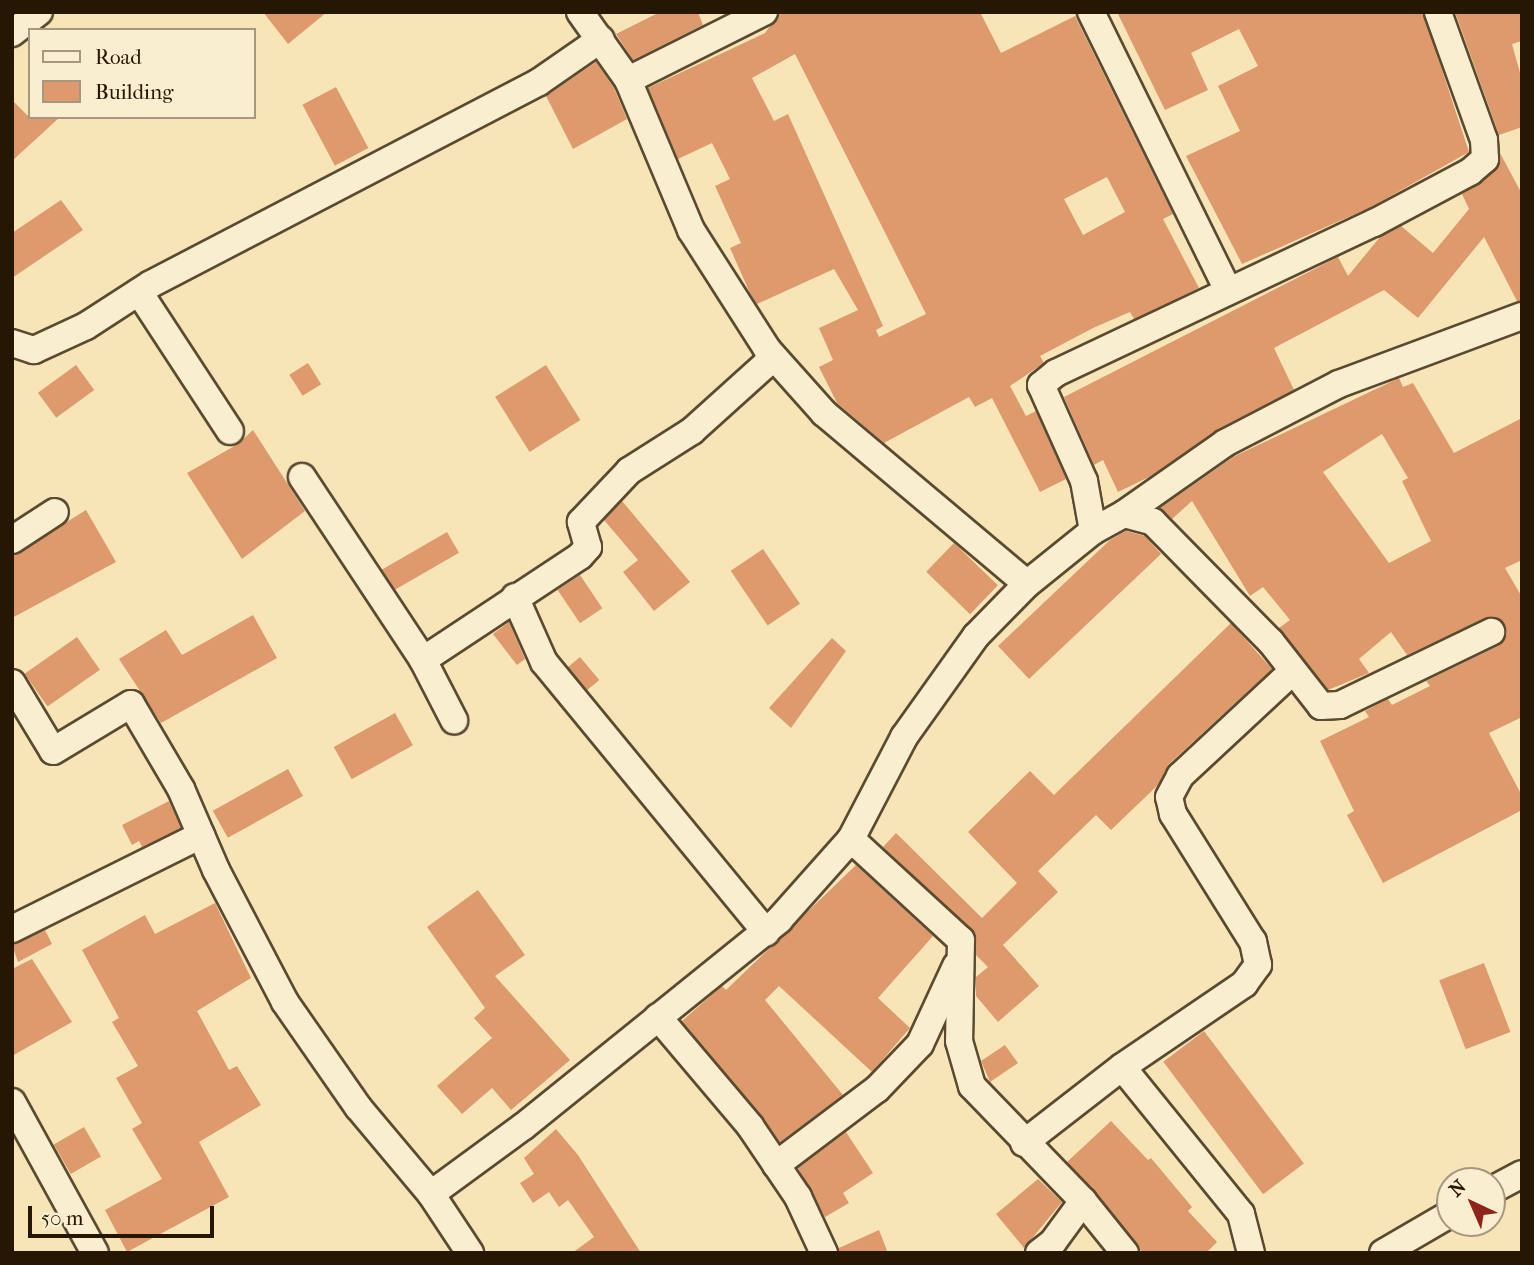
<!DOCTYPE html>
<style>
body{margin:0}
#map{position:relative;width:1534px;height:1265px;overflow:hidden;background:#f7e5b8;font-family:"IM FELL French Canon",serif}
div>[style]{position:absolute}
.building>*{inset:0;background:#de9a6d;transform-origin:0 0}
.roads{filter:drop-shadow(2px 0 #5a4a30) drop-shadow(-2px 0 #5a4a30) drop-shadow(0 2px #5a4a30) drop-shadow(0 -2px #5a4a30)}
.minor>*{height:26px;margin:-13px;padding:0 13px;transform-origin:13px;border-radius:13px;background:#faeed1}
span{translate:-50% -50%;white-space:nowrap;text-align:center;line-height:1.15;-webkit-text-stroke:5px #faeed1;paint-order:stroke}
.frame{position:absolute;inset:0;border:14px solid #261703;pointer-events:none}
.legend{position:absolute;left:28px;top:28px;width:228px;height:91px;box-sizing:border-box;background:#faeed1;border:2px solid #a5987f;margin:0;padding:9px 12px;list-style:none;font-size:21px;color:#261703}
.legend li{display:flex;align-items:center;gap:14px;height:35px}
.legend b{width:35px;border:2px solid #a5987f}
.north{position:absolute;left:1436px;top:1167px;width:70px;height:70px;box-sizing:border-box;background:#faeed1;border:2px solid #a5987f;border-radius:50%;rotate:316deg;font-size:19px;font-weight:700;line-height:28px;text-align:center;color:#261703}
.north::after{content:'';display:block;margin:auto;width:24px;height:32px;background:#8f2418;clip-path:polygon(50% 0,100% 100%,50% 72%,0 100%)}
.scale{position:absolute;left:28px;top:1206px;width:186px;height:32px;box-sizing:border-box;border:4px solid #261703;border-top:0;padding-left:9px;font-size:21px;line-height:24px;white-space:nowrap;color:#261703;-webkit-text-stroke:5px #faeed1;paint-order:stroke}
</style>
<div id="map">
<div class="building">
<i style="clip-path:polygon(263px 12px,327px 12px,288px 44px)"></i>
<i style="clip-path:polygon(660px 12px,698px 12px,703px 25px,633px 60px,616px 34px)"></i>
<i style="clip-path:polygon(evenodd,780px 12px,980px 12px,1001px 53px,1075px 16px,1173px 214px,1163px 219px,1199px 288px,1134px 319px,1130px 312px,1093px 328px,1040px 356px,1044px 363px,1010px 386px,1026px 416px,1036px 411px,1066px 479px,1040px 492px,992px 398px,975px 407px,969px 397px,884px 443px,837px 403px,819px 367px,833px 360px,819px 328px,858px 310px,834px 269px,757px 304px,750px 293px,730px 248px,741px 243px,715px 186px,730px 179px,712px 143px,678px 159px,648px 88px,765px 33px,780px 12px,795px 54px,926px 314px,879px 337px,876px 330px,883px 326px,788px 114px,774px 121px,752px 78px,795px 54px,780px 12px,1107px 177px,1125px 212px,1083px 235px,1064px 199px,1107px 177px)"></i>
<i style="clip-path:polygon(1117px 12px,1423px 12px,1469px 152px,1371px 207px,1242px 264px,1186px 156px,1240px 131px,1218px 86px,1258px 66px,1239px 29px,1191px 53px,1208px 90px,1165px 110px)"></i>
<i style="clip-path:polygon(1455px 12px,1522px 12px,1522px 41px,1512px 44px,1522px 80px,1522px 127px,1499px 135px)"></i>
<i style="clip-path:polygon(596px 62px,614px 88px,627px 119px,573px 149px,546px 96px)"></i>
<i style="left:336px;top:87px;width:69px;height:38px;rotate:62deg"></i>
<i style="clip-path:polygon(12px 100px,29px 117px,60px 117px,12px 161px)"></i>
<i style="clip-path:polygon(1500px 153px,1522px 194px,1522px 301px,1517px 301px,1484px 237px,1418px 318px,1384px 290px,1274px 348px,1294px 390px,1218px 429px,1151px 476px,1118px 492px,1103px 460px,1094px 465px,1064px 397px,1338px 257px,1348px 276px,1380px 237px,1401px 226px,1433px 253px,1469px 209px,1462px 194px,1495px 171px)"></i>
<i style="clip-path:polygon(61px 200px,83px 230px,12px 278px,12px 233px)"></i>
<i style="left:308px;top:363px;width:25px;height:22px;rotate:58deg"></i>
<i style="left:76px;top:365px;width:31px;height:47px;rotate:54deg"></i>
<i style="left:546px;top:365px;width:65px;height:60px;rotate:58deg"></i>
<i style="clip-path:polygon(evenodd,1399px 378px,1403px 387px,1413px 383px,1454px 453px,1522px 418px,1522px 560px,1505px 568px,1522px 597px,1522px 717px,1489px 733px,1522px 796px,1522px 810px,1383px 883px,1347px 815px,1354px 811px,1320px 741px,1369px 717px,1365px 711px,1388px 699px,1392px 705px,1430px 686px,1426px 681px,1498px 646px,1507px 634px,1505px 625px,1499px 619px,1485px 618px,1407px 655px,1391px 632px,1359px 659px,1369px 673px,1328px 690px,1279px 628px,1290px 620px,1263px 587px,1250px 596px,1192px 501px,1172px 519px,1160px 508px,1233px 457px,1399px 378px,1382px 434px,1408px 478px,1402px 481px,1431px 541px,1389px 563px,1323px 472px,1382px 434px)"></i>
<i style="clip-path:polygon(253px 430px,305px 511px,242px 559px,187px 473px,238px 444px)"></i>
<i style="clip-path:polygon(622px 501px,690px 582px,654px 611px,623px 572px,638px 560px,604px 520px)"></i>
<i style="clip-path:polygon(86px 510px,116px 562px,12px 618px,12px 556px)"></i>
<i style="clip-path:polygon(1126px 531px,1145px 536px,1161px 554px,1029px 679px,998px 646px,1110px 540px)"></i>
<i style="left:447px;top:532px;width:24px;height:75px;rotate:60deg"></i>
<i style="left:954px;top:543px;width:61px;height:40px;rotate:44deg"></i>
<i style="left:763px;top:549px;width:66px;height:39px;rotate:56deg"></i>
<i style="left:580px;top:575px;width:40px;height:27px;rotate:56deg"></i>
<i style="clip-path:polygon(253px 615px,277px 658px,161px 723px,119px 659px,166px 630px,182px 655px)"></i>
<i style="clip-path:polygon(509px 622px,525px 659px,517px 665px,493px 634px)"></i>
<i style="clip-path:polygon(1231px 623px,1272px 669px,1169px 764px,1158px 785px,1111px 830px,1096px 815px,1038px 871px,1058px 892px,1003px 945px,1039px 986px,998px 1022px,976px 996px,976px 977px,988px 967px,976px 955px,975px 933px,883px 847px,896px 833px,982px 918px,1017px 883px,968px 832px,1030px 771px,1054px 795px)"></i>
<i style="left:77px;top:637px;width:40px;height:64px;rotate:55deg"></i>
<i style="clip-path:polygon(832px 638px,846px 651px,791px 728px,769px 708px)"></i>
<i style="left:580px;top:657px;width:30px;height:16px;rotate:50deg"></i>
<i style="left:395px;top:713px;width:37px;height:70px;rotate:61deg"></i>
<i style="left:288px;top:769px;width:31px;height:86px;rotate:61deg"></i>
<i style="clip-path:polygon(169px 801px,181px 828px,142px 847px,139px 841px,132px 845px,122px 825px)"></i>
<i style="clip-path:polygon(856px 865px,933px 936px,878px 998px,910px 1028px,872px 1072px,779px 986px,765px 1000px,843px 1095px,780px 1142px,682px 1021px,722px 986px,726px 990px)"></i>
<i style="clip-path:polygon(478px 890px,525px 955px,495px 976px,570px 1060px,511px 1110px,492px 1088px,462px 1114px,437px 1086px,492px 1038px,474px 1018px,485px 1008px,427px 927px)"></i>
<i style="clip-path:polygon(215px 903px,251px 978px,197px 1011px,229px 1070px,237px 1066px,261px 1105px,199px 1142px,229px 1197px,127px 1252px,105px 1210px,162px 1179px,132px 1129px,142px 1123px,116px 1078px,138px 1066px,112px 1022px,119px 1018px,82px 950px,145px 915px,155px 934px)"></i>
<i style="clip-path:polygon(45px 930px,52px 944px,18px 962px,12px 945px)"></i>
<i style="clip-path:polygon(32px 959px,72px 1022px,12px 1056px,12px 969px)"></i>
<i style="left:1484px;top:963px;width:74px;height:48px;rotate:69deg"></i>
<i style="left:1204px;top:1031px;width:166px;height:51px;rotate:53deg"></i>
<i style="clip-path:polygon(1005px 1045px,1018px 1063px,990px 1082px,981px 1061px)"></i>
<i style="clip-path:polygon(1111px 1121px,1148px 1160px,1151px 1158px,1192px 1207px,1188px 1211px,1217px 1242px,1206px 1253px,1143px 1253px,1067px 1162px)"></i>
<i style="left:84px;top:1127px;width:34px;height:35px;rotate:60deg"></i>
<i style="clip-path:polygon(556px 1129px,578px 1155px,641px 1253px,572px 1253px,594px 1237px,568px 1200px,559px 1207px,549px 1192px,533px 1203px,520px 1183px,534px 1174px,524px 1158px)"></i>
<i style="clip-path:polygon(846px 1132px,873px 1173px,843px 1193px,849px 1203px,825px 1217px,798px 1168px)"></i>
<i style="clip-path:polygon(1038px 1179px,1062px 1202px,1024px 1248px,996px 1214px)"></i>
<i style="clip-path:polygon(879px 1230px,888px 1253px,839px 1253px,839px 1248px)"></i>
</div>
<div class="roads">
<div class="minor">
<i style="left:580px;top:12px;width:83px;rotate:54.8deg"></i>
<i style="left:764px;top:12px;width:152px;rotate:153.4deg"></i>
<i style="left:628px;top:80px;width:163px;rotate:67.2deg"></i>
<i style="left:691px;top:230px;width:141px;rotate:57.4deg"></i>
<i style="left:767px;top:349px;width:86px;rotate:48.3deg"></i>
<i style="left:824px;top:413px;width:265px;rotate:40.1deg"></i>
<i style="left:1091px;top:12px;width:310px;rotate:63.8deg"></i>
<i style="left:12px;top:33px;width:34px;rotate:-38deg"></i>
<i style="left:139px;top:292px;width:166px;rotate:56.8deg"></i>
<i style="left:12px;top:343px;width:23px;rotate:18deg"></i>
<i style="left:34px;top:350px;width:57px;rotate:-24.8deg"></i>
<i style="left:86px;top:326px;width:77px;rotate:-32.9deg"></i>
<i style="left:151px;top:284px;width:437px;rotate:-27.5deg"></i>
<i style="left:539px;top:82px;width:75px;rotate:-34.7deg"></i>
<i style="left:302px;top:477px;width:219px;rotate:56.5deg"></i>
<i style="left:423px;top:660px;width:68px;rotate:62.7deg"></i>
<i style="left:1124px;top:514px;width:123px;rotate:-35.1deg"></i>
<i style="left:1225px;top:443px;width:128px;rotate:-27.4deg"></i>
<i style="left:1339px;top:384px;width:195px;rotate:-20.4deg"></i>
<i style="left:1093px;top:531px;width:51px;rotate:-100.2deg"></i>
<i style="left:1084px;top:481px;width:105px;rotate:-114.1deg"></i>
<i style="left:1041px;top:385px;width:19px;rotate:-39deg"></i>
<i style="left:1056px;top:373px;width:352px;rotate:-25.3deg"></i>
<i style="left:1374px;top:223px;width:109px;rotate:-28deg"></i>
<i style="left:1470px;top:172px;width:20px;rotate:-41deg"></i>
<i style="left:1485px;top:159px;width:19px;rotate:-93deg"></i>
<i style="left:1484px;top:140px;width:136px;rotate:-109.8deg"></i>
<i style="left:12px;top:540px;width:51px;rotate:-33.1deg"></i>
<i style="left:515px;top:597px;width:71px;rotate:66deg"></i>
<i style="left:544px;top:662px;width:350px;rotate:50.6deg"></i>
<i style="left:423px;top:660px;width:188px;rotate:-33.5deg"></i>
<i style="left:580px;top:556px;width:12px;rotate:-48deg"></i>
<i style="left:588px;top:547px;width:26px;rotate:-106deg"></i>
<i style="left:581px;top:522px;width:70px;rotate:-46.7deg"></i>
<i style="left:629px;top:471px;width:75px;rotate:-32.4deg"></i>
<i style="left:692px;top:431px;width:110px;rotate:-42.1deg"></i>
<i style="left:12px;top:683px;width:79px;rotate:58.9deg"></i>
<i style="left:53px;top:751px;width:91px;rotate:-31.1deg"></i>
<i style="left:131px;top:704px;width:99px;rotate:59.5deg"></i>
<i style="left:181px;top:789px;width:88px;rotate:66.6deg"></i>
<i style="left:216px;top:870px;width:149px;rotate:62.4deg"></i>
<i style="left:285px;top:1002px;width:128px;rotate:55.2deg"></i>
<i style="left:358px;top:1107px;width:114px;rotate:50deg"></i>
<i style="left:431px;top:1194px;width:71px;rotate:56.5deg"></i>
<i style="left:851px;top:839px;width:149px;rotate:42.6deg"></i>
<i style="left:961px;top:940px;width:101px;rotate:91.1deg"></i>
<i style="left:959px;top:1041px;width:47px;rotate:73.9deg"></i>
<i style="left:972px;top:1086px;width:160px;rotate:46deg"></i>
<i style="left:1083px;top:1201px;width:67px;rotate:51.1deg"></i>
<i style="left:12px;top:929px;width:211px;rotate:-26.4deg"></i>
<i style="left:658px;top:1017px;width:143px;rotate:49.8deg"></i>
<i style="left:750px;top:1126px;width:86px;rotate:55.9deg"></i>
<i style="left:798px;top:1197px;width:62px;rotate:65.1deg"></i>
<i style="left:1122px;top:1067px;width:189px;rotate:51deg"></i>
<i style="left:1241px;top:1214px;width:40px;rotate:75.6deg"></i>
<i style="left:12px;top:1102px;width:172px;rotate:61.2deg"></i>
<i style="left:1024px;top:1143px;width:124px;rotate:-37.8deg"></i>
<i style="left:1122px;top:1067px;width:148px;rotate:-34.2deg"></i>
<i style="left:1244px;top:984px;width:24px;rotate:-54deg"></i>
<i style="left:1258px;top:965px;width:24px;rotate:-102deg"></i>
<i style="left:1253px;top:942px;width:151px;rotate:-122deg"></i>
<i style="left:1173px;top:814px;width:17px;rotate:-103deg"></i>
<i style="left:1169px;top:797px;width:24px;rotate:-62deg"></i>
<i style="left:1180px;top:776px;width:153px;rotate:-42.9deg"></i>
<i style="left:776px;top:1165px;width:126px;rotate:-37deg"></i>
<i style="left:877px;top:1089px;width:62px;rotate:-46.3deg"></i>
<i style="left:920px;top:1044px;width:86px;rotate:-65.2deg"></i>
<i style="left:1492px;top:1190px;width:34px;rotate:-28deg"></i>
<i style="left:431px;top:1194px;width:115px;rotate:-36.2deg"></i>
<i style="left:524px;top:1126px;width:328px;rotate:-38.9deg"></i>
<i style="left:779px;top:920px;width:108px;rotate:-48.4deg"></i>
<i style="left:851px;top:839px;width:115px;rotate:-62.5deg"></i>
<i style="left:904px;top:737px;width:124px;rotate:-54.5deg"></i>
<i style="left:976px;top:636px;width:73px;rotate:-45.6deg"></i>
<i style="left:1027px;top:584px;width:85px;rotate:-38.8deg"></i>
<i style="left:1093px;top:531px;width:35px;rotate:-29deg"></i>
<i style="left:1124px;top:514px;width:30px;rotate:15deg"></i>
<i style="left:1153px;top:522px;width:168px;rotate:45.5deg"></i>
<i style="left:1271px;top:642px;width:81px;rotate:52deg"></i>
<i style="left:1321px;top:706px;width:19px;rotate:-3deg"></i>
<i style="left:1340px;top:705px;width:168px;rotate:-25.8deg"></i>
<i style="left:1039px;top:1253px;width:18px;rotate:-38deg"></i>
<i style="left:1053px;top:1242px;width:51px;rotate:-53.8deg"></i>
<i style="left:1383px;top:1253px;width:78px;rotate:-30.2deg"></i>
</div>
</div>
<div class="frame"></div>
<ul class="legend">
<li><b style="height:9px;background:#faeed1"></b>Road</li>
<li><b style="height:19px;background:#de9a6d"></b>Building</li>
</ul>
<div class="north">N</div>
<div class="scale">50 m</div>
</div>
